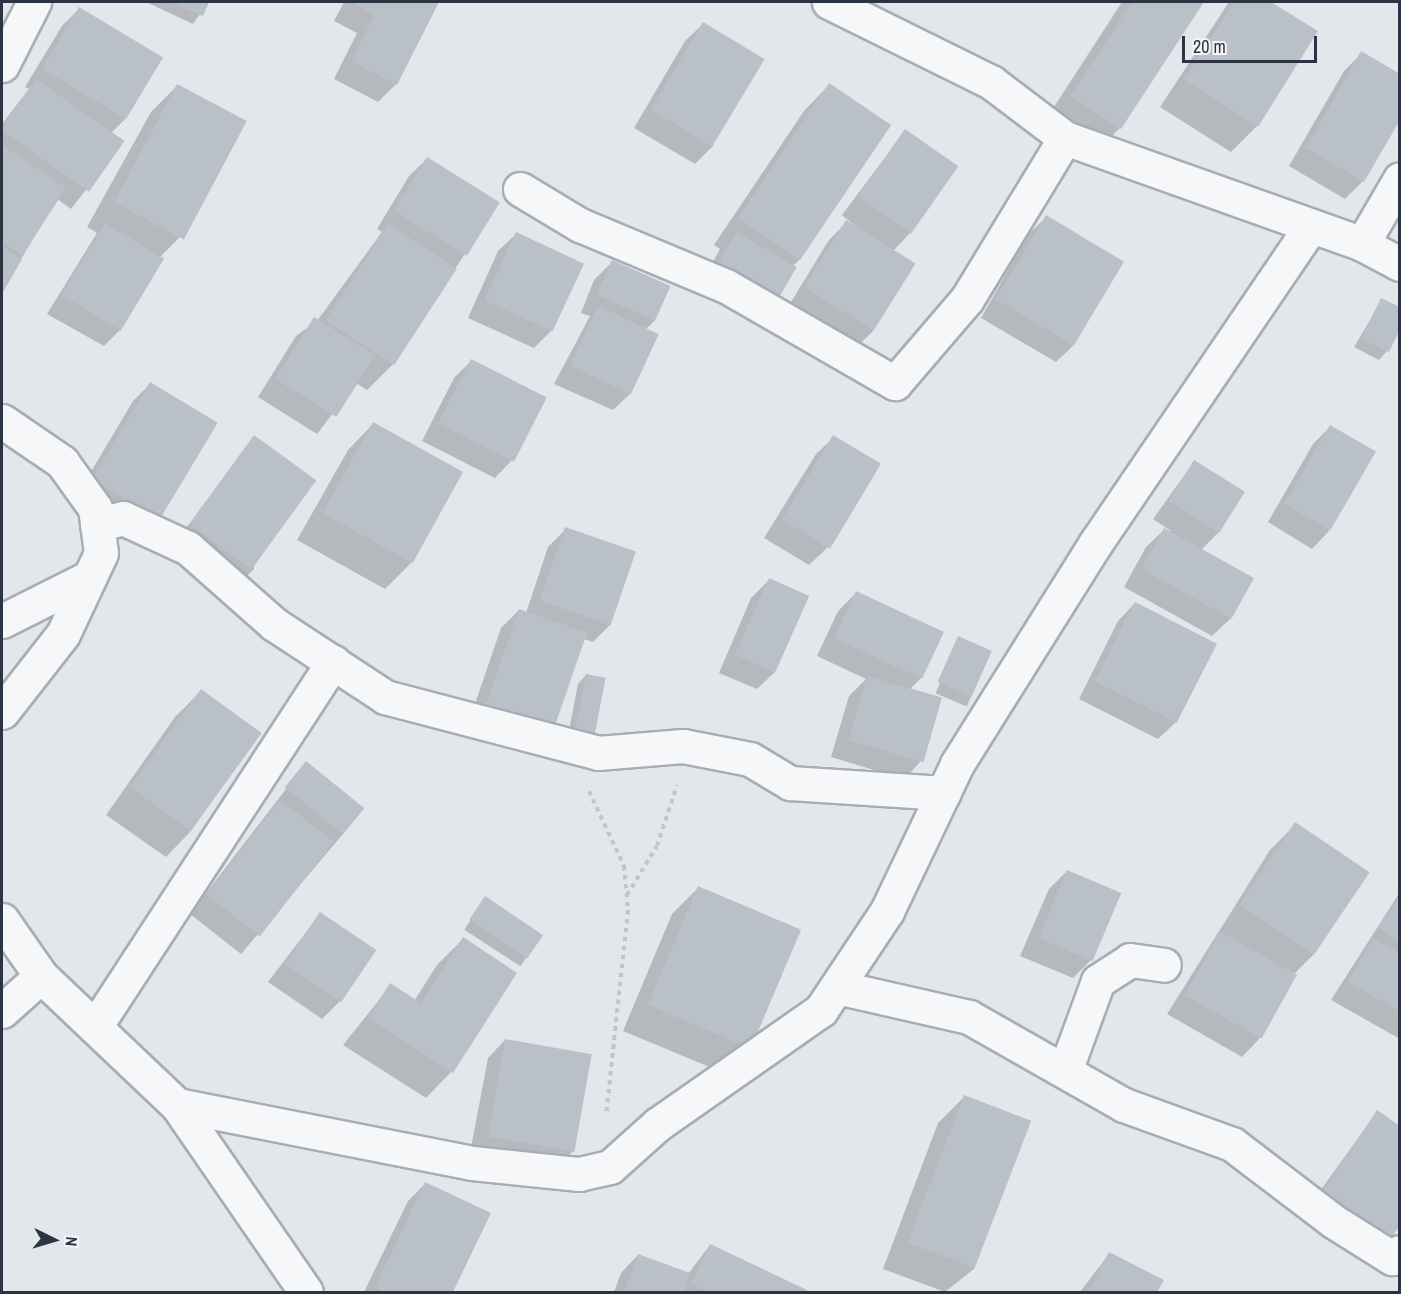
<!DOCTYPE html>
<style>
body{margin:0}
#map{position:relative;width:1401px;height:1294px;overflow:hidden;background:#e3e6eb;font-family:"Archivo Narrow",sans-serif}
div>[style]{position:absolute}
.shadow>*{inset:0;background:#0003;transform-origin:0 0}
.building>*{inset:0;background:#bac0c8;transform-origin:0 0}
.path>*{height:4px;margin-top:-2px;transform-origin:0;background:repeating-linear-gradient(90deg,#c1c4ca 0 4.5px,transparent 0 9px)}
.roads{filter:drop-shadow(2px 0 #a8adb5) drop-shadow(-2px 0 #a8adb5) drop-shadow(0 2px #a8adb5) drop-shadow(0 -2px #a8adb5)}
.minor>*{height:33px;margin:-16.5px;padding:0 16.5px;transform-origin:16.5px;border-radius:16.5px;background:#f6f7f9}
span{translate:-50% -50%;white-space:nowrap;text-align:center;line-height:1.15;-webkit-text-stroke:4.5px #f3f5f8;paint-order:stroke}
.frame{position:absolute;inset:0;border:3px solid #2b3443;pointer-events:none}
.north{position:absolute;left:24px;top:1210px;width:60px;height:60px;-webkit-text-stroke:4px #f3f5f8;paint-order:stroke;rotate:95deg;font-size:16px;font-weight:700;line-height:24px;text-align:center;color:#2b3443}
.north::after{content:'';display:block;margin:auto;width:21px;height:27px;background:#2b3443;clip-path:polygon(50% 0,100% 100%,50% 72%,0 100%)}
.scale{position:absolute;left:1182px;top:36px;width:135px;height:27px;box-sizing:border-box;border:3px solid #2b3443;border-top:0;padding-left:8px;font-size:18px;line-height:21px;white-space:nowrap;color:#2b3443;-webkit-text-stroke:4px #f3f5f8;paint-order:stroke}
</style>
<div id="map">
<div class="shadow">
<i style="clip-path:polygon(146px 2px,208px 2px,193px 24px)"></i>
<i style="clip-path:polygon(344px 2px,437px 2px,396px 84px,378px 102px,334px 79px,357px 33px,334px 21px)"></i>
<i style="clip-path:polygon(1122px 2px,1203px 2px,1120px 128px,1087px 161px,1039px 130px)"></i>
<i style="clip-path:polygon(1229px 2px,1268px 2px,1316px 32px,1257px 126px,1231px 152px,1160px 107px)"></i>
<i style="clip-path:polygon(79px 9px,125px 119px,111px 133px,123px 142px,71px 209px,57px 199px,2px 291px,2px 124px,29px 89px,25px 87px,62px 26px)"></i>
<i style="clip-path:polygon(703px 24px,713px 146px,695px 164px,634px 128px,685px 41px)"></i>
<i style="clip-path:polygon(1362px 53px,1363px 181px,1345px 199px,1289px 166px,1344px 71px)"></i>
<i style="clip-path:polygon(829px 85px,799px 260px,793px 266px,700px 285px,720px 249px,714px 245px,804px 111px)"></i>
<i style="clip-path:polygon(177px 86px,245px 121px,178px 239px,160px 257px,121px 329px,104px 346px,47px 314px,97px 233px,87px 227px,151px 112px)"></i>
<i style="clip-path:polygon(905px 131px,911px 232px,893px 251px,873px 331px,856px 348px,788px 307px,829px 240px,847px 222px,861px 231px,842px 215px)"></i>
<i style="clip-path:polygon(427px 159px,498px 203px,393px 364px,367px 390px,356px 383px,317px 434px,258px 397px,296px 336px,317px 321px,382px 232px,377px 229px,409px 176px)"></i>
<i style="clip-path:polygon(1046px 217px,1122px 261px,1074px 345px,1056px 362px,981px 318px,1028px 235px)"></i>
<i style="clip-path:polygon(516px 234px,551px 331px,534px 348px,468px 318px,498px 251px)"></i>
<i style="clip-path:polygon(612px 262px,656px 319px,646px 329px,631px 393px,613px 410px,554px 384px,590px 316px,581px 313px,594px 280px)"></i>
<i style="clip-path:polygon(1382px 300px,1387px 351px,1379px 360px,1354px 347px)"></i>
<i style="clip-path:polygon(471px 361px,545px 399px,512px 460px,495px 478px,422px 441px,454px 378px)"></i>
<i style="clip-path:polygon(150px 384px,141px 537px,76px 497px,133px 401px)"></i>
<i style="clip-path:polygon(373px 424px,461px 473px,411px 563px,385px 589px,297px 540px,348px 450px)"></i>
<i style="clip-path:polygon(1330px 427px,1329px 531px,1312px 549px,1268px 522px,1313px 444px)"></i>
<i style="clip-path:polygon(254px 437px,254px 569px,236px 587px,175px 543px)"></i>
<i style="clip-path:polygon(834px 437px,827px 548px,809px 565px,764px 538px,816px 454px)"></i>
<i style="clip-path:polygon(1194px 462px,1219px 532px,1201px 550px,1230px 619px,1212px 636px,1124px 587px,1146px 547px,1164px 530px,1171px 531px,1153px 519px)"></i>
<i style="clip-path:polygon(566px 529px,611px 624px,593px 642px,584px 639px,468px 724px,501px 628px,519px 610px,526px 613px,548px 547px)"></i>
<i style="clip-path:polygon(769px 580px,775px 672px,757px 689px,719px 673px,751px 598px)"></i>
<i style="clip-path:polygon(856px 593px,942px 633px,920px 679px,909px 690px,921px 761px,904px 779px,831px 757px,849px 696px,866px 679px,817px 656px,838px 611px)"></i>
<i style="clip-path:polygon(1135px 603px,1176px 722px,1158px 739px,1079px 699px,1118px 621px)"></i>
<i style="left:959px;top:638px;width:34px;height:60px;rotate:23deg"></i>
<i style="clip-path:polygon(586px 675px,592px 741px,566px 746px,578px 684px)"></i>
<i style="clip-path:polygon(201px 691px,260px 733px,191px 831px,166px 857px,106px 815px,175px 717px)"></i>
<i style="clip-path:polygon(306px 763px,343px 834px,241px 954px,190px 914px)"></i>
<i style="clip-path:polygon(1296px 824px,1313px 955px,1293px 975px,1259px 1039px,1242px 1057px,1167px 1014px,1270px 850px)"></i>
<i style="clip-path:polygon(1067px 871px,1090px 961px,1073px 978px,1020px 956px,1049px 889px)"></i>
<i style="clip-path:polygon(698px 888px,750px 1047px,724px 1073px,623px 1031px,672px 914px)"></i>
<i style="clip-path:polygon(1400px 892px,1400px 1039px,1331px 1000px)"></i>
<i style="left:485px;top:898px;width:67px;height:38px;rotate:33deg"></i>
<i style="clip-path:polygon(320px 914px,340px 1001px,322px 1019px,268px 982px)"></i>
<i style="clip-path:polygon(463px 939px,515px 973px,451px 1072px,426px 1098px,343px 1045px,391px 985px,414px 1001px,437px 965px)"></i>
<i style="clip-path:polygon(505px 1040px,573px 1151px,556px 1169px,470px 1153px,488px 1058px)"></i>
<i style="clip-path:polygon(964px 1097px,975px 1268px,945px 1292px,883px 1269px,938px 1123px)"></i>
<i style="clip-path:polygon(1377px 1112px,1400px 1223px,1373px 1254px,1307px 1209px)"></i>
<i style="clip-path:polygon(426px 1183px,489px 1214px,452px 1292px,364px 1292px,408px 1201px)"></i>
<i style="clip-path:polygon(710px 1245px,804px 1292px,614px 1292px,621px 1273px,638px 1255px,688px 1274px)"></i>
<i style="clip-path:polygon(1109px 1254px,1162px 1281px,1156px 1292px,1080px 1292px)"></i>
</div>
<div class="building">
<i style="clip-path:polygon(170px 2px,209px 2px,203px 16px)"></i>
<i style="clip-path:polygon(439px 2px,397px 85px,351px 61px,374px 15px,352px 2px)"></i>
<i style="clip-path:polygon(1132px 2px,1204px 2px,1121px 129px,1070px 96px)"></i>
<i style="clip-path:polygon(1234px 2px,1271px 2px,1318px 31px,1258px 127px,1184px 80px)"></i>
<i style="left:79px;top:7px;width:98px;height:72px;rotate:31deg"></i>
<i style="left:703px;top:22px;width:72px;height:102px;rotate:31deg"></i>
<i style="clip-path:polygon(1361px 51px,1400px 74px,1400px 120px,1364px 182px,1306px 148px)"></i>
<i style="left:36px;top:79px;width:108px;height:62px;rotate:35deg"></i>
<i style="left:829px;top:83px;width:75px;height:163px;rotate:34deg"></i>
<i style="left:177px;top:84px;width:79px;height:134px;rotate:28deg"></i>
<i style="left:905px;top:129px;width:65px;height:82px;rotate:35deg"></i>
<i style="clip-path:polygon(2px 145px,66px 188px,22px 256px,2px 242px)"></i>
<i style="left:427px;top:157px;width:86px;height:63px;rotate:32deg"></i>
<i style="left:1046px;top:215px;width:91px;height:98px;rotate:31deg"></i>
<i style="left:846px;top:220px;width:82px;height:79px;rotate:32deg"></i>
<i style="left:105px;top:223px;width:69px;height:84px;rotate:31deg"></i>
<i style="left:388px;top:224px;width:82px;height:115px;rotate:33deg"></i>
<i style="left:516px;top:232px;width:75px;height:75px;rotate:25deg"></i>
<i style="left:736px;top:232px;width:70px;height:40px;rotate:30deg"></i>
<i style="clip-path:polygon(2px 247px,22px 259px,2px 294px)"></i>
<i style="left:612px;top:260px;width:64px;height:38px;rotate:24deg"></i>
<i style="clip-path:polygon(1381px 298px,1400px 307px,1400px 329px,1389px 352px,1361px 339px)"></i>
<i style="left:598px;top:306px;width:67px;height:66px;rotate:25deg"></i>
<i style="left:314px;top:317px;width:72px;height:73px;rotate:32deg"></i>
<i style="left:471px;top:359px;width:85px;height:72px;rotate:27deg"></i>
<i style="left:150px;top:382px;width:79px;height:113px;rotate:31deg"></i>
<i style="left:373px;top:422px;width:103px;height:104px;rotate:29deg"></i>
<i style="left:1330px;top:425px;width:53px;height:91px;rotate:30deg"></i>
<i style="left:254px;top:435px;width:77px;height:110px;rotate:36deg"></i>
<i style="left:833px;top:435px;width:56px;height:99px;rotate:31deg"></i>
<i style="left:1194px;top:460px;width:60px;height:48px;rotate:32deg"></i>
<i style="left:565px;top:527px;width:75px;height:78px;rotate:19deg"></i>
<i style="left:1164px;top:528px;width:103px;height:47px;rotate:29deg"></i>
<i style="left:769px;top:578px;width:44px;height:84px;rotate:24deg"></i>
<i style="left:856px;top:591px;width:97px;height:52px;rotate:25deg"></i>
<i style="left:1135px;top:602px;width:92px;height:89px;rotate:27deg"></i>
<i style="left:519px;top:609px;width:72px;height:104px;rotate:19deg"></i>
<i style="left:958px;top:636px;width:37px;height:50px;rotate:24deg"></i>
<i style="left:586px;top:674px;width:20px;height:64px;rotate:11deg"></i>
<i style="left:867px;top:676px;width:78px;height:67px;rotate:16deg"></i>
<i style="left:201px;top:689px;width:75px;height:121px;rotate:36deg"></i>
<i style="left:306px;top:761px;width:75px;height:34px;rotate:39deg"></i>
<i style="left:280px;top:800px;width:68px;height:120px;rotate:38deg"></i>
<i style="left:1295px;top:822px;width:90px;height:100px;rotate:34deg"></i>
<i style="left:1067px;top:870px;width:59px;height:74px;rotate:23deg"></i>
<i style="left:698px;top:886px;width:112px;height:129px;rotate:23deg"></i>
<i style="left:485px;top:896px;width:70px;height:28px;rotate:34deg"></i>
<i style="clip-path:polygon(1400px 897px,1400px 943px,1378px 927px)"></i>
<i style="left:320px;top:912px;width:68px;height:63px;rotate:34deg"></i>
<i style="left:1220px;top:932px;width:88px;height:73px;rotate:29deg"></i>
<i style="clip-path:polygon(463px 937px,517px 973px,453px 1073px,368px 1018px,390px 983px,421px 1003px)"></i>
<i style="clip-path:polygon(1373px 938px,1400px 953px,1400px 1012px,1348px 982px)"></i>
<i style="left:505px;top:1039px;width:88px;height:99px;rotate:10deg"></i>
<i style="left:964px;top:1095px;width:72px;height:158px;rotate:21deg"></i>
<i style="clip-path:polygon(1377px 1110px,1400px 1126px,1400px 1225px,1392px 1237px,1323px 1191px)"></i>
<i style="clip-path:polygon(425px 1182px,491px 1213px,453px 1292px,386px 1292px,375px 1287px)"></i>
<i style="clip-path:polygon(710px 1244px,807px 1290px,806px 1292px,710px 1292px,691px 1284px)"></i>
<i style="clip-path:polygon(1109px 1252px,1164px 1280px,1157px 1292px,1088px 1292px)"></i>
<i style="clip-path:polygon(638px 1254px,690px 1273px,683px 1292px,624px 1292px)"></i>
</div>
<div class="path">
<i style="left:589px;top:791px;width:83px;rotate:65deg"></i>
<i style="left:624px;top:866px;width:44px;rotate:84.8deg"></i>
<i style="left:628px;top:910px;width:207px;rotate:96.1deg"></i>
<i style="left:627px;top:895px;width:57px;rotate:-58.5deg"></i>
<i style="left:657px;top:846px;width:64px;rotate:-71.8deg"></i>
</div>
<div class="roads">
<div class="minor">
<i style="left:829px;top:2px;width:181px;rotate:26.3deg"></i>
<i style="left:991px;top:82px;width:93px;rotate:37.1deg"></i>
<i style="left:1065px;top:138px;width:315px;rotate:19.6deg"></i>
<i style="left:1362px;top:244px;width:75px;rotate:-59.7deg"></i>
<i style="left:2px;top:65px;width:71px;rotate:-63.1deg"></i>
<i style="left:520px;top:189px;width:70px;rotate:31deg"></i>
<i style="left:580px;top:225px;width:158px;rotate:22.7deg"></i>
<i style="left:726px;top:286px;width:195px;rotate:29.9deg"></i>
<i style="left:895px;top:383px;width:111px;rotate:-49.4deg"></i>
<i style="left:967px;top:299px;width:188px;rotate:-58.7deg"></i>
<i style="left:1362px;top:244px;width:43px;rotate:27.8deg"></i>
<i style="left:2px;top:421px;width:73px;rotate:34.3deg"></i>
<i style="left:62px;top:462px;width:57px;rotate:54.3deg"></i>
<i style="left:95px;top:508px;width:45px;rotate:82.4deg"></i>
<i style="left:101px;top:553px;width:89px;rotate:115.1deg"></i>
<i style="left:63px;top:634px;width:99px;rotate:128deg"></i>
<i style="left:97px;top:525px;width:27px;rotate:-15deg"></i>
<i style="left:123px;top:518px;width:72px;rotate:24.8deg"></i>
<i style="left:188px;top:548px;width:115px;rotate:41.5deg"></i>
<i style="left:274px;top:624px;width:133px;rotate:33.3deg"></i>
<i style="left:385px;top:697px;width:220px;rotate:14.7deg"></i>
<i style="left:598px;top:753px;width:85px;rotate:-4.7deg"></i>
<i style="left:683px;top:746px;width:68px;rotate:11deg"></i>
<i style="left:750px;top:759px;width:47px;rotate:31deg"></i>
<i style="left:790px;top:783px;width:154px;rotate:3.7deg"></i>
<i style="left:2px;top:621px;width:98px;rotate:-26.6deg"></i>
<i style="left:2px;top:920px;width:68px;rotate:55.1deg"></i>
<i style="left:41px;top:976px;width:187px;rotate:43.5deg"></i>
<i style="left:177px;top:1105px;width:227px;rotate:55.4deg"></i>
<i style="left:837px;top:987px;width:135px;rotate:12.8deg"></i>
<i style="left:969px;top:1017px;width:178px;rotate:29.6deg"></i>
<i style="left:1124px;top:1105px;width:115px;rotate:19.9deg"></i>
<i style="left:1232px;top:1144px;width:127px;rotate:37.3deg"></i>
<i style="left:1333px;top:1221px;width:70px;rotate:32.1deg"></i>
<i style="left:1392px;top:1258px;width:10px;rotate:-37deg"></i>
<i style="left:2px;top:1011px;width:52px;rotate:-41.9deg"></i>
<i style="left:95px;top:1027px;width:436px;rotate:-56.9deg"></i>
<i style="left:1065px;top:1071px;width:96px;rotate:-69.9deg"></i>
<i style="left:1098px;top:981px;width:38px;rotate:-33deg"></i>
<i style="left:1130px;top:960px;width:34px;rotate:8deg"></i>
<i style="left:177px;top:1105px;width:301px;rotate:11.1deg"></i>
<i style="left:472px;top:1163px;width:108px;rotate:5.9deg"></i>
<i style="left:579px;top:1174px;width:32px;rotate:-13deg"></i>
<i style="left:610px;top:1167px;width:64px;rotate:-41.9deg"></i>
<i style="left:658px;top:1124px;width:199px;rotate:-35deg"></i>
<i style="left:821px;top:1010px;width:119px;rotate:-56.3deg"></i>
<i style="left:887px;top:911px;width:163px;rotate:-64.5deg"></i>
<i style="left:957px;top:764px;width:260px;rotate:-57.9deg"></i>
<i style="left:1095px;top:544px;width:384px;rotate:-55.8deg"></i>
</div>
</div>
<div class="frame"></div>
<div class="north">N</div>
<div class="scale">20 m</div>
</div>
